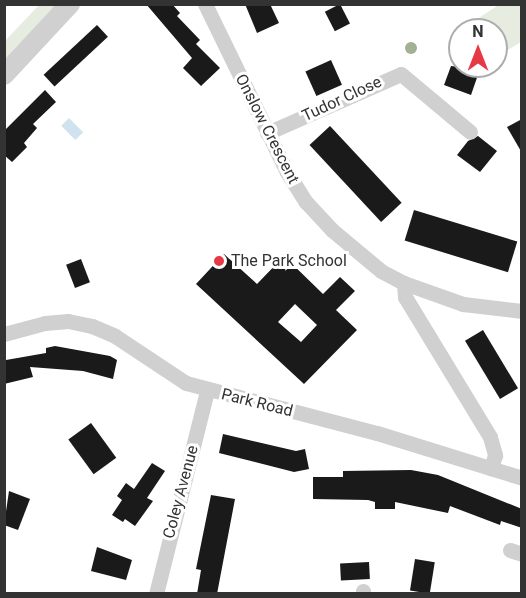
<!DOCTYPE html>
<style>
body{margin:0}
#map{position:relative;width:526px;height:598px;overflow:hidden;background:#fff;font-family:Roboto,sans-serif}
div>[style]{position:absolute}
.green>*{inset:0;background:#e6ecdf}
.water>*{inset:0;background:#cfe2ee;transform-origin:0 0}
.building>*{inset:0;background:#1a1a1a;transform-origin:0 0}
.minor>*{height:15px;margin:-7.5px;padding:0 7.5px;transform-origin:7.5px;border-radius:7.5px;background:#d0d0d0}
.tertiary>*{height:20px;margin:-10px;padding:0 10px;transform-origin:10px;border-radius:10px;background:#d0d0d0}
.trees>*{width:12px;height:12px;margin:-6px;border-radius:50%;background:#a2b095}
.dots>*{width:16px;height:16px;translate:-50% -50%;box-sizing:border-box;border:3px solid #fff;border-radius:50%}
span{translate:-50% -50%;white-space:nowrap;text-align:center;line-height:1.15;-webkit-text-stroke:6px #fff;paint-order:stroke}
.street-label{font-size:16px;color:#333}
.poi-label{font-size:16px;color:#333}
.left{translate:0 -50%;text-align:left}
.frame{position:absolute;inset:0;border:6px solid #333;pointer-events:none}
.north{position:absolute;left:448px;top:18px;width:60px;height:60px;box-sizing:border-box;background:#fff;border:2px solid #adadad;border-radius:50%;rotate:0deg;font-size:16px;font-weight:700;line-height:24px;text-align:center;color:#333}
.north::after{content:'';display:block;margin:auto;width:21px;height:27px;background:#e63946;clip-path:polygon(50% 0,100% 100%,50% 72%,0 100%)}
</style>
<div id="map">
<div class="green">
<i style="clip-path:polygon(500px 4px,521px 5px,521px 42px,496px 57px,496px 30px,471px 30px,468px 25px)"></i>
<i style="clip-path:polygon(39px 5px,64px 5px,5px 67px,4px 42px)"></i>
</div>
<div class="water">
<i style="left:69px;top:118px;width:20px;height:11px;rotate:45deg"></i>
</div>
<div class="building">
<i style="clip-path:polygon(146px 4px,172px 4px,180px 13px,177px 16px,200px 40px,196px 44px,220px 68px,201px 86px,183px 68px,192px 58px)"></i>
<i style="clip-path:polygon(245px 4px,270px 4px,279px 23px,257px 33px)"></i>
<i style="left:340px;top:4px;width:22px;height:17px;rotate:63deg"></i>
<i style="left:97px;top:25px;width:16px;height:73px;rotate:47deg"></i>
<i style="left:331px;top:60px;width:27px;height:28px;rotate:66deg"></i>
<i style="clip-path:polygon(451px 66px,480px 69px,471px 95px,444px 85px)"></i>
<i style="clip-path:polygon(45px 90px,56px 102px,33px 124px,37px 128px,24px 143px,27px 147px,12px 162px,4px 155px,4px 131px)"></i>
<i style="clip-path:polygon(522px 119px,522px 153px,507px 127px)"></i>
<i style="left:330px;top:126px;width:105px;height:28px;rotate:47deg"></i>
<i style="clip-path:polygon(478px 136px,497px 151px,480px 172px,457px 155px,468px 141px)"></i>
<i style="left:414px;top:210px;width:108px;height:32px;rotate:17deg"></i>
<i style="clip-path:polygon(evenodd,224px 254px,257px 284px,284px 256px,323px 294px,340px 277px,355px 291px,336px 310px,357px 330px,304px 384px,196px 284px,224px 254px,295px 304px,317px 325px,301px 342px,278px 322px,295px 304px)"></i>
<i style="left:81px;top:259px;width:25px;height:16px;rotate:69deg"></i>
<i style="left:483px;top:330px;width:68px;height:21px;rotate:59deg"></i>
<i style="clip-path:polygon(55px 346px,110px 356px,117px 360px,113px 379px,83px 371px,30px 367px,33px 377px,4px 384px,6px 360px,46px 353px,46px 348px)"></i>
<i style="left:91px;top:423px;width:43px;height:28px;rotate:54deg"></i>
<i style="clip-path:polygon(223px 434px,296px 451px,305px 449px,309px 469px,294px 472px,219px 453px)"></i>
<i style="clip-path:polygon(152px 463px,165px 471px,147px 498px,153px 501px,135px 526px,125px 519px,123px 522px,112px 515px,122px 500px,117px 496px,126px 483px,134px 489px)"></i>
<i style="clip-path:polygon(411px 470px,438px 475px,522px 509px,522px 528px,501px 521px,500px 525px,450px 506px,448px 513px,395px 502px,395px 509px,375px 509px,375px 502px,368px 500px,313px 499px,313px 477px,343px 477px,343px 471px)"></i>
<i style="clip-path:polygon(9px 491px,30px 499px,18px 530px,4px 525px)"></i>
<i style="clip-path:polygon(211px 495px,235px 499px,217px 594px,197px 594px,201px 570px,196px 569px)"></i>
<i style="clip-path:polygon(97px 547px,132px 560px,126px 580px,91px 571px)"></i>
<i style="left:415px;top:559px;width:20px;height:32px;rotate:9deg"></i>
<i style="left:369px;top:562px;width:17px;height:29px;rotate:87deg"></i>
</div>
<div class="minor">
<i style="left:205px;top:4px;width:187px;rotate:64deg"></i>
<i style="left:287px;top:172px;width:36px;rotate:58deg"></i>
<i style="left:306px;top:202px;width:38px;rotate:47deg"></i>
<i style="left:332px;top:230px;width:64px;rotate:39.9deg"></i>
<i style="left:381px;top:271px;width:26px;rotate:28deg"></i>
<i style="left:404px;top:283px;width:63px;rotate:19.6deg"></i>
<i style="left:463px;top:304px;width:59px;rotate:6.8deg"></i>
<i style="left:267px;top:133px;width:146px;rotate:-23.8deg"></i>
<i style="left:401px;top:74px;width:90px;rotate:40deg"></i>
<i style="left:404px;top:283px;width:14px;rotate:86deg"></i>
<i style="left:405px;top:297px;width:164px;rotate:58.7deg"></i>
<i style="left:490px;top:437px;width:19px;rotate:74deg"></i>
<i style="left:495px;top:455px;width:14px;rotate:107deg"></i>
<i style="left:4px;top:334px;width:42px;rotate:-15deg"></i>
<i style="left:45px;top:323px;width:23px;rotate:-5deg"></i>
<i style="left:68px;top:321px;width:25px;rotate:12deg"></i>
<i style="left:92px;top:326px;width:25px;rotate:23deg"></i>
<i style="left:115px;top:336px;width:85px;rotate:33.5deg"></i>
<i style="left:186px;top:383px;width:197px;rotate:14.7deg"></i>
<i style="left:377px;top:433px;width:152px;rotate:17.2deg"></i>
<i style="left:510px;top:550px;width:13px;rotate:18deg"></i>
<i style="left:156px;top:594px;width:209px;rotate:-75.9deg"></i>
<i style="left:363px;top:594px;width:3px;rotate:-90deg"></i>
</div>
<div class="tertiary">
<i style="left:4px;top:75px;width:97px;rotate:-47.1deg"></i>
</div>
<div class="trees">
<i style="left:411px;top:48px"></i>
</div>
<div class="dots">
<i style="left:219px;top:261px;background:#e63946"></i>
</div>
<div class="street-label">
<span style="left:342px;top:99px;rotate:-25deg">Tudor Close</span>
<span style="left:267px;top:129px;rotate:63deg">Onslow Crescent</span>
<span style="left:257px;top:403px;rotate:14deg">Park Road</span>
<span style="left:181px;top:492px;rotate:-75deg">Coley Avenue</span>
</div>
<div class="poi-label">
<span class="left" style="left:231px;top:261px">The Park School</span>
</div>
<div class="frame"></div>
<div class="north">N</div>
</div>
